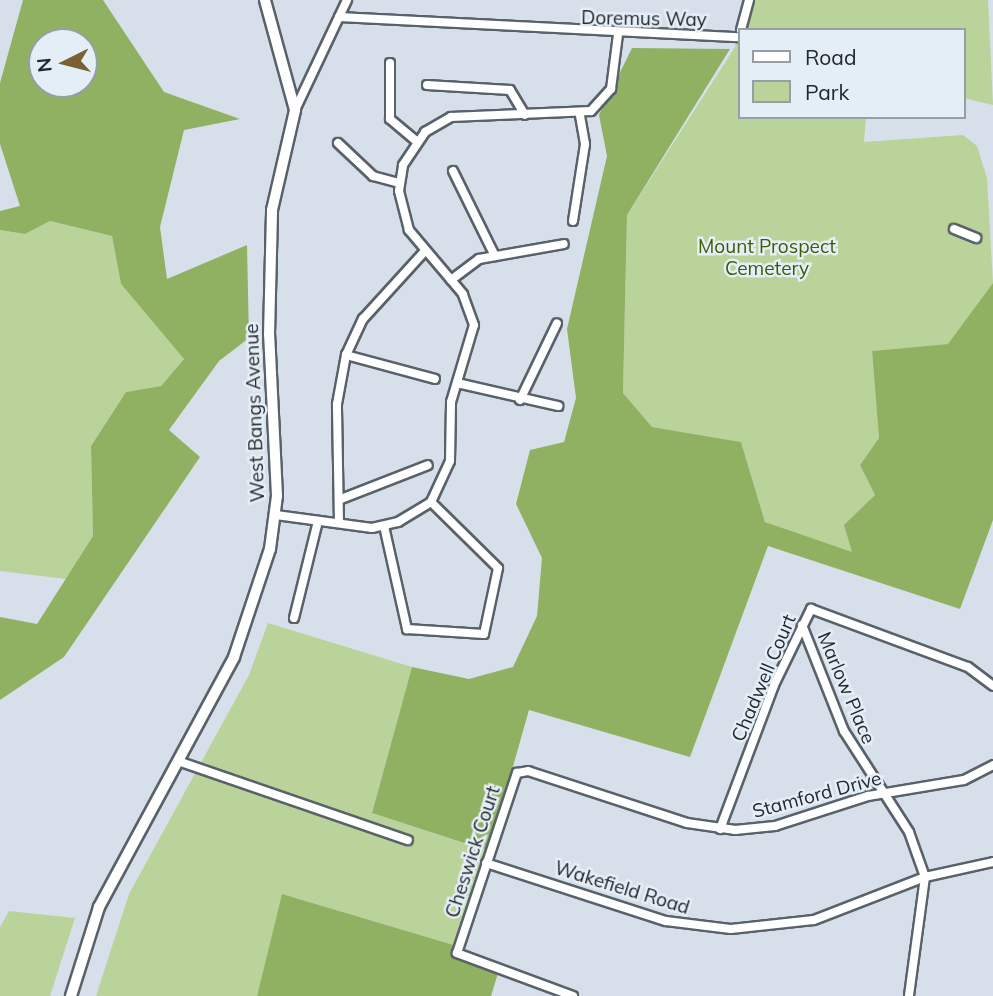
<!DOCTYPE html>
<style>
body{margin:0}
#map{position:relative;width:993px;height:996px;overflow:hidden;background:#d7e0ea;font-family:Mulish,sans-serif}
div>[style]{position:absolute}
.green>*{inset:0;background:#bad39a}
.forest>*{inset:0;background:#90b162}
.roads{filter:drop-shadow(2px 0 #596169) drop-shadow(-2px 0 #596169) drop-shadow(0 2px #596169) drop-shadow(0 -2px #596169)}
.street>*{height:8px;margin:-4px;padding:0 4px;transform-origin:4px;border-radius:4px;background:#fff}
.secondary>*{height:10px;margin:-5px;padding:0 5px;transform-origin:5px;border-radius:5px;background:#fff}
span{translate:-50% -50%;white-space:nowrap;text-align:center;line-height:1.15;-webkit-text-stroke:5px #e4eef7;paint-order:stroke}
.street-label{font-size:19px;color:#24272b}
.park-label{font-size:19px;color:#3e5b00}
.legend{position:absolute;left:738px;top:28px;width:228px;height:91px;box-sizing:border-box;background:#e4eef7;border:2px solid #979ea5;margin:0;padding:9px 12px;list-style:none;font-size:21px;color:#24272b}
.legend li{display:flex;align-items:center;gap:14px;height:35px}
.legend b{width:35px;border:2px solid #979ea5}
.north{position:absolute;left:28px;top:28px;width:70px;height:70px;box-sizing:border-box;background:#e4eef7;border:2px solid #979ea5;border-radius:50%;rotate:264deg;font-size:19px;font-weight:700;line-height:28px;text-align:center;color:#24272b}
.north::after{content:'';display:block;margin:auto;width:24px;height:32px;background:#7c6033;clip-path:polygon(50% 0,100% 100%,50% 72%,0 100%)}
</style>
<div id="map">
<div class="green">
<i style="clip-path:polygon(747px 0,988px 0,993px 105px,963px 98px,963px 30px,739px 30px)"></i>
<i style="clip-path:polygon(739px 30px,739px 117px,866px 117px,864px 142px,963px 135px,977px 146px,987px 178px,993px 283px,949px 344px,872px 351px,879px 438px,860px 465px,875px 495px,845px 525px,853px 553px,765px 522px,741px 442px,652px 427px,623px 393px,627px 215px,735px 47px)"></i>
<i style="clip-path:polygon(50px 221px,112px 236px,121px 284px,184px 359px,161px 386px,126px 392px,91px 446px,93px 536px,66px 579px,0 571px,0 230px,25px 234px)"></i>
<i style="clip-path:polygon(268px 623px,412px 667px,372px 813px,489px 851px,457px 946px,282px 894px,257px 996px,96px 996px,129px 894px,249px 675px)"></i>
<i style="clip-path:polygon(9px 911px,75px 918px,50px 996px,0 996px,0 927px)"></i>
</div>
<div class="forest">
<i style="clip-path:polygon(evenodd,23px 0,103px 0,164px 92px,240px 119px,184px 130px,160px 227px,167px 279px,247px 245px,249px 338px,219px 361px,169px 430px,200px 457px,64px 657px,0 700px,0 617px,37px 624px,93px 536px,91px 446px,126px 392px,161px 386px,184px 359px,121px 284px,112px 236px,50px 221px,25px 234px,0 230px,0 211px,20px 206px,0 144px,0 83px,23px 0,84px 42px,84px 84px,42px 84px,42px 42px,84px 42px)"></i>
<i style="clip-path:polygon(632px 48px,730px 49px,627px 215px,623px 393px,652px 427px,741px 442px,765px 522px,852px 552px,844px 525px,875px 495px,860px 465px,879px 438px,872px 351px,948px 344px,993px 283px,993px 520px,960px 609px,768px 546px,690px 757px,529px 710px,489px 851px,372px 813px,412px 667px,469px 679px,513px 667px,537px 616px,542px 558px,516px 504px,530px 450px,564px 442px,576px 398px,567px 329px,607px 156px,599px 115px)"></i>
<i style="clip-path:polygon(282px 894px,457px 946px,499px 970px,491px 996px,257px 996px)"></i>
</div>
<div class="roads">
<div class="street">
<i style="left:339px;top:17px;width:400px;rotate:2.9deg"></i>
<i style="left:741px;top:30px;width:31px;rotate:-75deg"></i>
<i style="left:390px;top:63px;width:56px;rotate:90deg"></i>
<i style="left:390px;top:119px;width:34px;rotate:40deg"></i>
<i style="left:427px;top:85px;width:83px;rotate:3.4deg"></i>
<i style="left:510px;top:90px;width:29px;rotate:59deg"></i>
<i style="left:295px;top:110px;width:122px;rotate:-64.7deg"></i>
<i style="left:338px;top:143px;width:48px;rotate:43.3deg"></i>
<i style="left:373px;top:176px;width:28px;rotate:15deg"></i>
<i style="left:453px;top:171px;width:95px;rotate:63.7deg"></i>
<i style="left:573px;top:221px;width:78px;rotate:-81.1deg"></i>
<i style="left:585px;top:144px;width:29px;rotate:-100deg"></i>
<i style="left:954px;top:229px;width:24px;rotate:22deg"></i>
<i style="left:451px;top:280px;width:35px;rotate:-37deg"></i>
<i style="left:479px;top:259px;width:86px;rotate:-10deg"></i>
<i style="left:346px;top:355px;width:92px;rotate:15.1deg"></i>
<i style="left:457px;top:383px;width:104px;rotate:12.8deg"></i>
<i style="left:520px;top:400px;width:85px;rotate:-64.3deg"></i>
<i style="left:341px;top:499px;width:93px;rotate:-21.3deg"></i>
<i style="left:276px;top:515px;width:97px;rotate:7.7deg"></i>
<i style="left:372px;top:528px;width:27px;rotate:-13deg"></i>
<i style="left:398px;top:522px;width:39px;rotate:-31deg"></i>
<i style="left:431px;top:502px;width:45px;rotate:-65.1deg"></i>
<i style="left:450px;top:461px;width:59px;rotate:-89deg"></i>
<i style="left:451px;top:402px;width:80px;rotate:-73.4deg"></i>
<i style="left:474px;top:325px;width:33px;rotate:-110deg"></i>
<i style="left:463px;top:294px;width:84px;rotate:-130.2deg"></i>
<i style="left:409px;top:230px;width:40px;rotate:-104.4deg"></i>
<i style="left:399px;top:191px;width:26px;rotate:-81deg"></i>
<i style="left:403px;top:165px;width:40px;rotate:-56deg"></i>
<i style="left:425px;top:132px;width:30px;rotate:-30deg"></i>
<i style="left:451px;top:117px;width:140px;rotate:-2.5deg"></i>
<i style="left:591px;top:111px;width:30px;rotate:-48deg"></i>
<i style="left:611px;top:89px;width:55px;rotate:-82.7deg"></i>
<i style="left:339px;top:523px;width:119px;rotate:-91deg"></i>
<i style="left:337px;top:404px;width:50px;rotate:-79.6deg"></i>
<i style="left:346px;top:355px;width:40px;rotate:-65deg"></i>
<i style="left:363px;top:319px;width:91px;rotate:-47.7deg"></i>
<i style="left:384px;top:526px;width:106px;rotate:77.4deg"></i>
<i style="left:407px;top:629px;width:77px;rotate:3.7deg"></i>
<i style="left:484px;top:634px;width:67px;rotate:-78deg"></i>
<i style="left:498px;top:568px;width:94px;rotate:-135.4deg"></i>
<i style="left:294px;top:618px;width:100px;rotate:-76.1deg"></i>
<i style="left:802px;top:625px;width:114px;rotate:68.4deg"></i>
<i style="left:844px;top:731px;width:120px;rotate:57.2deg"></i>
<i style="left:909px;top:832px;width:48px;rotate:70.4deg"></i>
<i style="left:925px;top:877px;width:120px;rotate:97.7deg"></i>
<i style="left:178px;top:761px;width:243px;rotate:19deg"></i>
<i style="left:720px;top:829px;width:154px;rotate:-69.4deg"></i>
<i style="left:774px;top:685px;width:85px;rotate:-64deg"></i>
<i style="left:811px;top:609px;width:167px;rotate:20.3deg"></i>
<i style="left:968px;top:667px;width:31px;rotate:37deg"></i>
<i style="left:486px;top:863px;width:189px;rotate:17.9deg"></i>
<i style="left:666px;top:921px;width:65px;rotate:7deg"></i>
<i style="left:731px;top:929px;width:83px;rotate:-6.2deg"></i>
<i style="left:814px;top:920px;width:119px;rotate:-21.2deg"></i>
<i style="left:925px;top:877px;width:70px;rotate:-12.4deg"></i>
<i style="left:573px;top:996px;width:124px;rotate:-159.7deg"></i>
<i style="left:457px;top:953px;width:190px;rotate:-71.6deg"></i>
<i style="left:517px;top:773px;width:11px;rotate:-10deg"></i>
<i style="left:528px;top:771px;width:167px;rotate:18.1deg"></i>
<i style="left:687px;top:823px;width:49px;rotate:8.3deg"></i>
<i style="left:735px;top:830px;width:40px;rotate:-5.7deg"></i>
<i style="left:775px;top:826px;width:98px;rotate:-17.9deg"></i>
<i style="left:868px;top:796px;width:97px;rotate:-9.5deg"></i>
<i style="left:964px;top:780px;width:33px;rotate:-27deg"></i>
</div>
<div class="secondary">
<i style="left:71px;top:996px;width:93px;rotate:-72.5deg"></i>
<i style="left:99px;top:907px;width:284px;rotate:-61.6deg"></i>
<i style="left:234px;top:657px;width:114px;rotate:-71.6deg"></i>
<i style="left:270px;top:549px;width:53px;rotate:-82.5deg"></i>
<i style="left:277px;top:496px;width:161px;rotate:-92.8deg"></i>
<i style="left:269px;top:335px;width:125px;rotate:-88.6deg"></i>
<i style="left:272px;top:210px;width:103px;rotate:-77deg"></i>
<i style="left:295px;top:110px;width:114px;rotate:-105.3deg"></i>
</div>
</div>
<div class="street-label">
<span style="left:644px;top:19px;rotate:1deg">Doremus Way</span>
<span style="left:255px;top:413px;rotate:-92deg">West Bangs Avenue</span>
<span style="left:764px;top:678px;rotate:-67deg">Chadwell Court</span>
<span style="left:846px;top:688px;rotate:67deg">Marlow Place</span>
<span style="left:817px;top:795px;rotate:-15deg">Stamford Drive</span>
<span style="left:473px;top:852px;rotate:-72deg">Cheswick Court</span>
<span style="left:622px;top:888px;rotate:17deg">Wakefield Road</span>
</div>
<div class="park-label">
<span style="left:767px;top:258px">Mount Prospect<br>Cemetery</span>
</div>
<ul class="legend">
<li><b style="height:9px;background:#fff"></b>Road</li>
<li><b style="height:19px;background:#bad39a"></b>Park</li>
</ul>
<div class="north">N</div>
</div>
